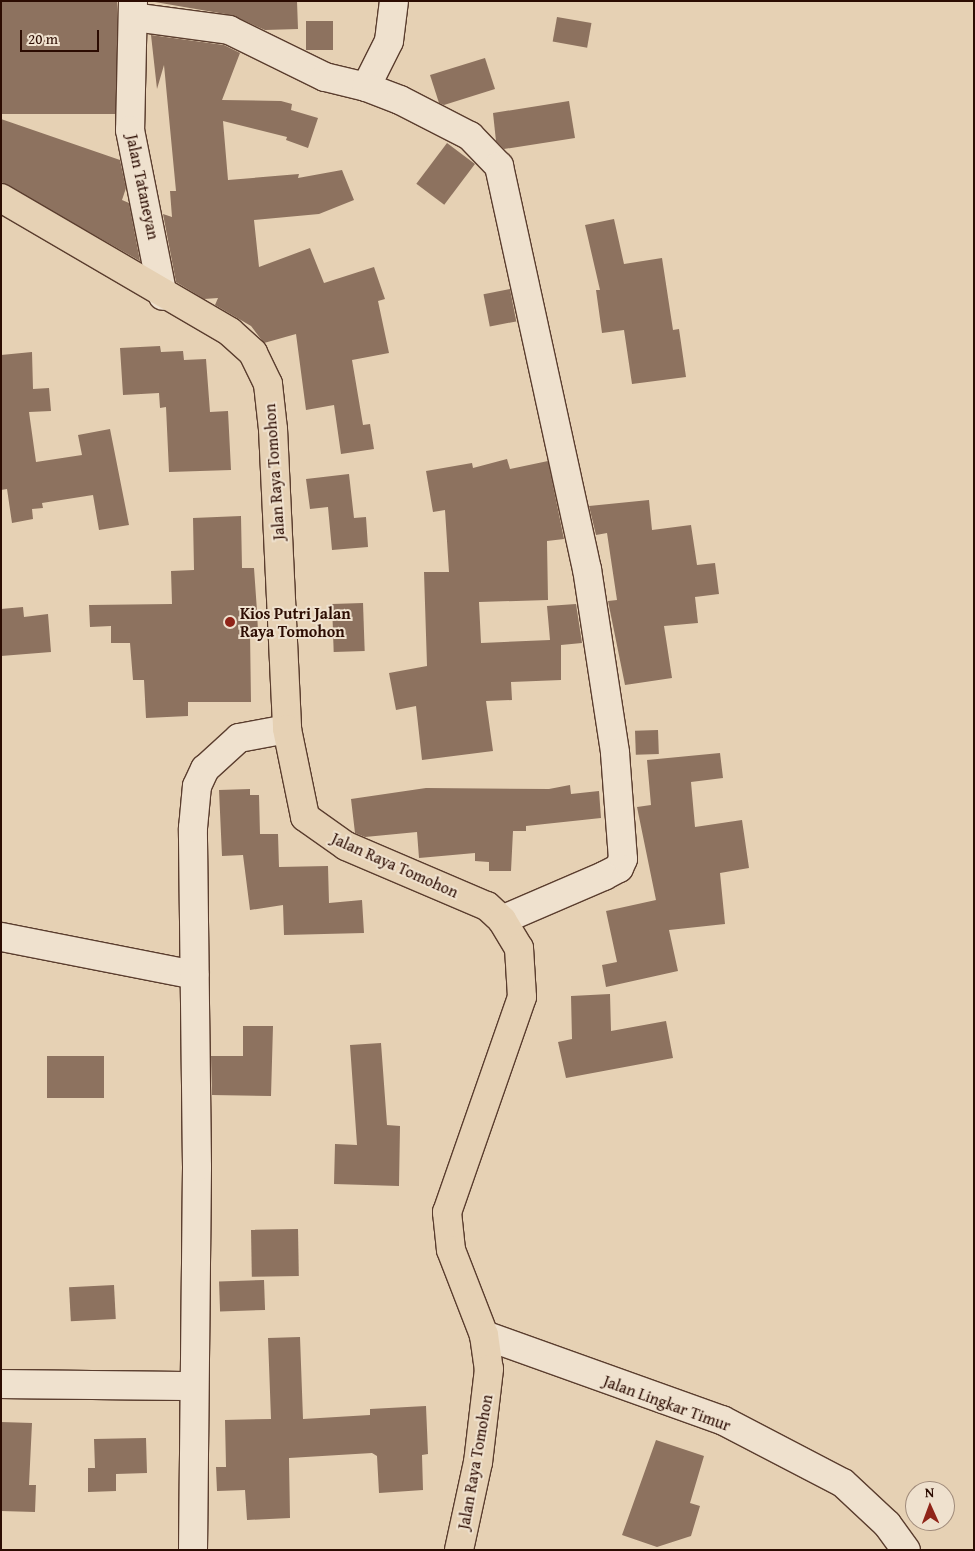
<!DOCTYPE html>
<style>
body{margin:0}
#map{position:relative;width:975px;height:1551px;overflow:hidden;background:#e6d1b4;font-family:"Gentium Book Plus",serif}
div>[style]{position:absolute}
.building>*{inset:0;background:#8d725f;transform-origin:0 0}
.roads{filter:drop-shadow(1px 0 #5a3d2e) drop-shadow(-1px 0 #5a3d2e) drop-shadow(0 1px #5a3d2e) drop-shadow(0 -1px #5a3d2e)}
.street>*{height:28px;margin:-14px;padding:0 14px;transform-origin:14px;border-radius:14px;background:#efe1ce}
.secondary>*{height:28px;margin:-14px;padding:0 14px;transform-origin:14px;border-radius:14px;background:#efe1ce}
.highway>*{height:28px;margin:-14px;padding:0 14px;transform-origin:14px;border-radius:14px;background:#e6d1b4}
.dots>*{width:14px;height:14px;translate:-50% -50%;box-sizing:border-box;border:2px solid #efe1ce;border-radius:50%}
span{translate:-50% -50%;white-space:nowrap;text-align:center;line-height:1.15;-webkit-text-stroke:4px #efe1ce;paint-order:stroke}
.street-label{font-size:16px;color:#2c0c02}
.poi-label{font-size:16px;color:#2c0c02;font-weight:700}
.left{translate:0 -50%;text-align:left}
.frame{position:absolute;inset:0;border:2px solid #2c0c02;pointer-events:none}
.north{position:absolute;left:905px;top:1481px;width:50px;height:50px;box-sizing:border-box;background:#efe1ce;border:1px solid #a18c7c;border-radius:50%;rotate:358deg;font-size:14px;font-weight:700;line-height:20px;text-align:center;color:#2c0c02}
.north::after{content:'';display:block;margin:auto;width:18px;height:22px;background:#8f2418;clip-path:polygon(50% 0,100% 100%,50% 72%,0 100%)}
.scale{position:absolute;left:20px;top:30px;width:79px;height:22px;box-sizing:border-box;border:2px solid #2c0c02;border-top:0;padding-left:6px;font-size:15px;line-height:18px;white-space:nowrap;color:#2c0c02;-webkit-text-stroke:4px #efe1ce;paint-order:stroke}
</style>
<div id="map">
<div class="building">
<i style="left:1px;top:1px;width:116px;height:113px"></i>
<i style="clip-path:polygon(149px 1px,297px 1px,298px 29px,265px 30px,231px 15px)"></i>
<i style="left:557px;top:17px;width:35px;height:25px;rotate:10deg"></i>
<i style="left:306px;top:21px;width:27px;height:29px"></i>
<i style="clip-path:polygon(151px 35px,224px 45px,240px 53px,222px 100px,281px 101px,292px 104px,291px 110px,318px 118px,308px 148px,286px 140px,287px 137px,223px 121px,228px 180px,299px 174px,298px 178px,342px 170px,354px 200px,319px 214px,254px 220px,259px 267px,310px 248px,324px 283px,374px 267px,385px 299px,378px 301px,389px 353px,352px 360px,363px 425px,370px 424px,374px 449px,341px 454px,334px 405px,306px 410px,296px 334px,264px 343px,251px 326px,215px 305px,218px 298px,204px 299px,176px 282px,163px 214px,172px 217px,170px 191px,176px 191px,164px 65px,157px 89px)"></i>
<i style="clip-path:polygon(485px 58px,495px 89px,444px 105px,439px 103px,430px 75px)"></i>
<i style="clip-path:polygon(569px 101px,575px 138px,504px 149px,496px 141px,493px 113px)"></i>
<i style="clip-path:polygon(1px 119px,120px 160px,126px 188px,122px 200px,129px 203px,140px 261px,1px 182px)"></i>
<i style="left:447px;top:143px;width:35px;height:51px;rotate:37deg"></i>
<i style="clip-path:polygon(614px 219px,624px 264px,662px 258px,673px 330px,679px 329px,686px 377px,632px 384px,624px 330px,602px 333px,596px 290px,600px 290px,585px 225px)"></i>
<i style="left:510px;top:289px;width:33px;height:27px;rotate:79deg"></i>
<i style="clip-path:polygon(160px 346px,161px 352px,183px 351px,184px 360px,206px 359px,210px 412px,228px 411px,231px 470px,169px 472px,166px 407px,160px 408px,159px 393px,123px 395px,120px 348px)"></i>
<i style="clip-path:polygon(32px 352px,33px 389px,49px 388px,51px 411px,29px 412px,36px 462px,82px 455px,78px 435px,110px 429px,129px 525px,99px 530px,93px 495px,42px 503px,43px 508px,32px 509px,33px 519px,12px 523px,7px 489px,1px 490px,1px 355px)"></i>
<i style="clip-path:polygon(507px 459px,510px 469px,548px 461px,564px 539px,547px 541px,548px 600px,479px 602px,481px 643px,550px 640px,547px 606px,576px 604px,582px 643px,561px 645px,561px 680px,511px 682px,512px 700px,486px 701px,493px 751px,422px 760px,416px 706px,396px 710px,389px 673px,427px 666px,424px 572px,449px 572px,445px 510px,433px 512px,426px 471px,472px 463px,473px 468px)"></i>
<i style="clip-path:polygon(349px 474px,354px 518px,366px 517px,368px 547px,332px 550px,328px 507px,310px 509px,306px 479px)"></i>
<i style="clip-path:polygon(649px 500px,652px 530px,691px 525px,697px 565px,715px 563px,719px 594px,695px 597px,698px 623px,664px 626px,672px 678px,625px 685px,608px 601px,617px 600px,607px 533px,596px 535px,589px 506px)"></i>
<i style="clip-path:polygon(241px 516px,242px 568px,254px 568px,257px 611px,258px 632px,250px 632px,251px 702px,188px 702px,188px 716px,146px 718px,144px 680px,133px 680px,130px 643px,111px 643px,111px 626px,90px 627px,89px 605px,172px 604px,171px 571px,194px 570px,193px 518px)"></i>
<i style="left:363px;top:603px;width:48px;height:31px;rotate:88deg"></i>
<i style="clip-path:polygon(23px 607px,24px 617px,48px 614px,51px 652px,1px 656px,1px 609px)"></i>
<i style="left:658px;top:730px;width:24px;height:23px;rotate:88deg"></i>
<i style="clip-path:polygon(720px 753px,723px 778px,691px 782px,695px 827px,742px 820px,749px 868px,720px 873px,725px 924px,669px 930px,678px 971px,606px 987px,602px 965px,617px 962px,606px 911px,656px 900px,637px 807px,651px 805px,647px 760px)"></i>
<i style="clip-path:polygon(570px 785px,571px 794px,599px 791px,601px 818px,526px 826px,526px 831px,513px 831px,511px 871px,489px 871px,489px 862px,475px 861px,475px 853px,419px 858px,417px 832px,365px 837px,355px 833px,351px 799px,426px 788px,549px 789px)"></i>
<i style="clip-path:polygon(250px 789px,250px 795px,259px 795px,260px 834px,278px 834px,279px 867px,328px 866px,329px 903px,362px 900px,364px 933px,284px 935px,283px 905px,250px 910px,243px 855px,222px 856px,219px 790px)"></i>
<i style="clip-path:polygon(610px 994px,611px 1031px,666px 1021px,673px 1058px,566px 1078px,558px 1042px,572px 1039px,571px 996px)"></i>
<i style="clip-path:polygon(243px 1026px,273px 1026px,271px 1096px,212px 1095px,211px 1056px,243px 1056px)"></i>
<i style="clip-path:polygon(381px 1043px,387px 1125px,400px 1126px,399px 1186px,334px 1184px,335px 1144px,357px 1145px,350px 1045px)"></i>
<i style="left:104px;top:1056px;width:42px;height:57px;rotate:90deg"></i>
<i style="left:298px;top:1229px;width:47px;height:47px;rotate:89deg"></i>
<i style="left:264px;top:1280px;width:30px;height:45px;rotate:88deg"></i>
<i style="left:114px;top:1285px;width:34px;height:45px;rotate:87deg"></i>
<i style="clip-path:polygon(300px 1337px,303px 1419px,370px 1415px,370px 1409px,426px 1406px,428px 1454px,422px 1455px,423px 1490px,379px 1493px,377px 1456px,372px 1453px,289px 1458px,290px 1518px,247px 1520px,245px 1490px,217px 1491px,216px 1467px,226px 1467px,225px 1420px,271px 1419px,268px 1338px)"></i>
<i style="clip-path:polygon(1px 1422px,32px 1423px,29px 1485px,36px 1485px,35px 1512px,1px 1511px)"></i>
<i style="clip-path:polygon(146px 1438px,147px 1473px,116px 1474px,116px 1491px,88px 1492px,88px 1468px,95px 1468px,94px 1439px)"></i>
<i style="clip-path:polygon(656px 1440px,704px 1456px,690px 1503px,700px 1506px,691px 1536px,657px 1547px,622px 1535px)"></i>
</div>
<div class="roads">
<div class="street">
<i style="left:133px;top:1px;width:129px;rotate:91.3deg"></i>
<i style="left:130px;top:130px;width:169px;rotate:78.8deg"></i>
<i style="left:133px;top:17px;width:97px;rotate:7.7deg"></i>
<i style="left:229px;top:30px;width:107px;rotate:26.1deg"></i>
<i style="left:325px;top:77px;width:42px;rotate:13.7deg"></i>
<i style="left:366px;top:87px;width:51px;rotate:-63.4deg"></i>
<i style="left:389px;top:41px;width:40px;rotate:-82.9deg"></i>
<i style="left:366px;top:87px;width:36px;rotate:21deg"></i>
<i style="left:400px;top:100px;width:79px;rotate:27.2deg"></i>
<i style="left:470px;top:136px;width:42px;rotate:46deg"></i>
<i style="left:499px;top:166px;width:412px;rotate:77.7deg"></i>
<i style="left:587px;top:569px;width:186px;rotate:81.3deg"></i>
<i style="left:615px;top:753px;width:106px;rotate:85.7deg"></i>
<i style="left:623px;top:859px;width:10px;rotate:114deg"></i>
<i style="left:619px;top:868px;width:17px;rotate:152deg"></i>
<i style="left:604px;top:876px;width:111px;rotate:156.7deg"></i>
<i style="left:1px;top:937px;width:197px;rotate:11.1deg"></i>
<i style="left:1px;top:1384px;width:193px;rotate:0.6deg"></i>
<i style="left:193px;top:1550px;width:383px;rotate:-89.4deg"></i>
<i style="left:197px;top:1167px;width:339px;rotate:-90.7deg"></i>
<i style="left:193px;top:828px;width:42px;rotate:-84.6deg"></i>
<i style="left:197px;top:786px;width:19px;rotate:-65deg"></i>
<i style="left:205px;top:769px;width:46px;rotate:-42.4deg"></i>
<i style="left:239px;top:738px;width:49px;rotate:-10.6deg"></i>
</div>
<div class="secondary">
<i style="left:484px;top:1335px;width:253px;rotate:19.7deg"></i>
<i style="left:722px;top:1420px;width:136px;rotate:27.5deg"></i>
<i style="left:843px;top:1483px;width:60px;rotate:43deg"></i>
<i style="left:887px;top:1524px;width:32px;rotate:54deg"></i>
</div>
<div class="highway">
<i style="left:1px;top:198px;width:265px;rotate:30.3deg"></i>
<i style="left:230px;top:332px;width:31px;rotate:42deg"></i>
<i style="left:253px;top:353px;width:34px;rotate:64deg"></i>
<i style="left:268px;top:384px;width:45px;rotate:83.7deg"></i>
<i style="left:273px;top:429px;width:300px;rotate:87.3deg"></i>
<i style="left:287px;top:729px;width:90px;rotate:78.4deg"></i>
<i style="left:305px;top:817px;width:50px;rotate:35.3deg"></i>
<i style="left:346px;top:846px;width:153px;rotate:23.1deg"></i>
<i style="left:487px;top:906px;width:21px;rotate:43deg"></i>
<i style="left:502px;top:920px;width:33px;rotate:59deg"></i>
<i style="left:519px;top:948px;width:49px;rotate:86.5deg"></i>
<i style="left:522px;top:997px;width:228px;rotate:109.2deg"></i>
<i style="left:447px;top:1212px;width:38px;rotate:84deg"></i>
<i style="left:451px;top:1250px;width:91px;rotate:68.8deg"></i>
<i style="left:484px;top:1335px;width:34px;rotate:82deg"></i>
<i style="left:489px;top:1369px;width:94px;rotate:96.7deg"></i>
<i style="left:478px;top:1462px;width:90px;rotate:102.2deg"></i>
</div>
</div>
<div class="dots">
<i style="left:230px;top:622px;background:#8f2418"></i>
</div>
<div class="street-label">
<span style="left:143px;top:187px;rotate:78deg">Jalan Tataneyan</span>
<span style="left:274px;top:472px;rotate:-94deg">Jalan Raya Tomohon</span>
<span style="left:395px;top:865px;rotate:24deg">Jalan Raya Tomohon</span>
<span style="left:667px;top:1403px;rotate:20deg">Jalan Lingkar Timur</span>
<span style="left:475px;top:1462px;rotate:-80deg">Jalan Raya Tomohon</span>
</div>
<div class="poi-label">
<span class="left" style="left:240px;top:622px">Kios Putri Jalan<br>Raya Tomohon</span>
</div>
<div class="frame"></div>
<div class="north">N</div>
<div class="scale">20 m</div>
</div>
